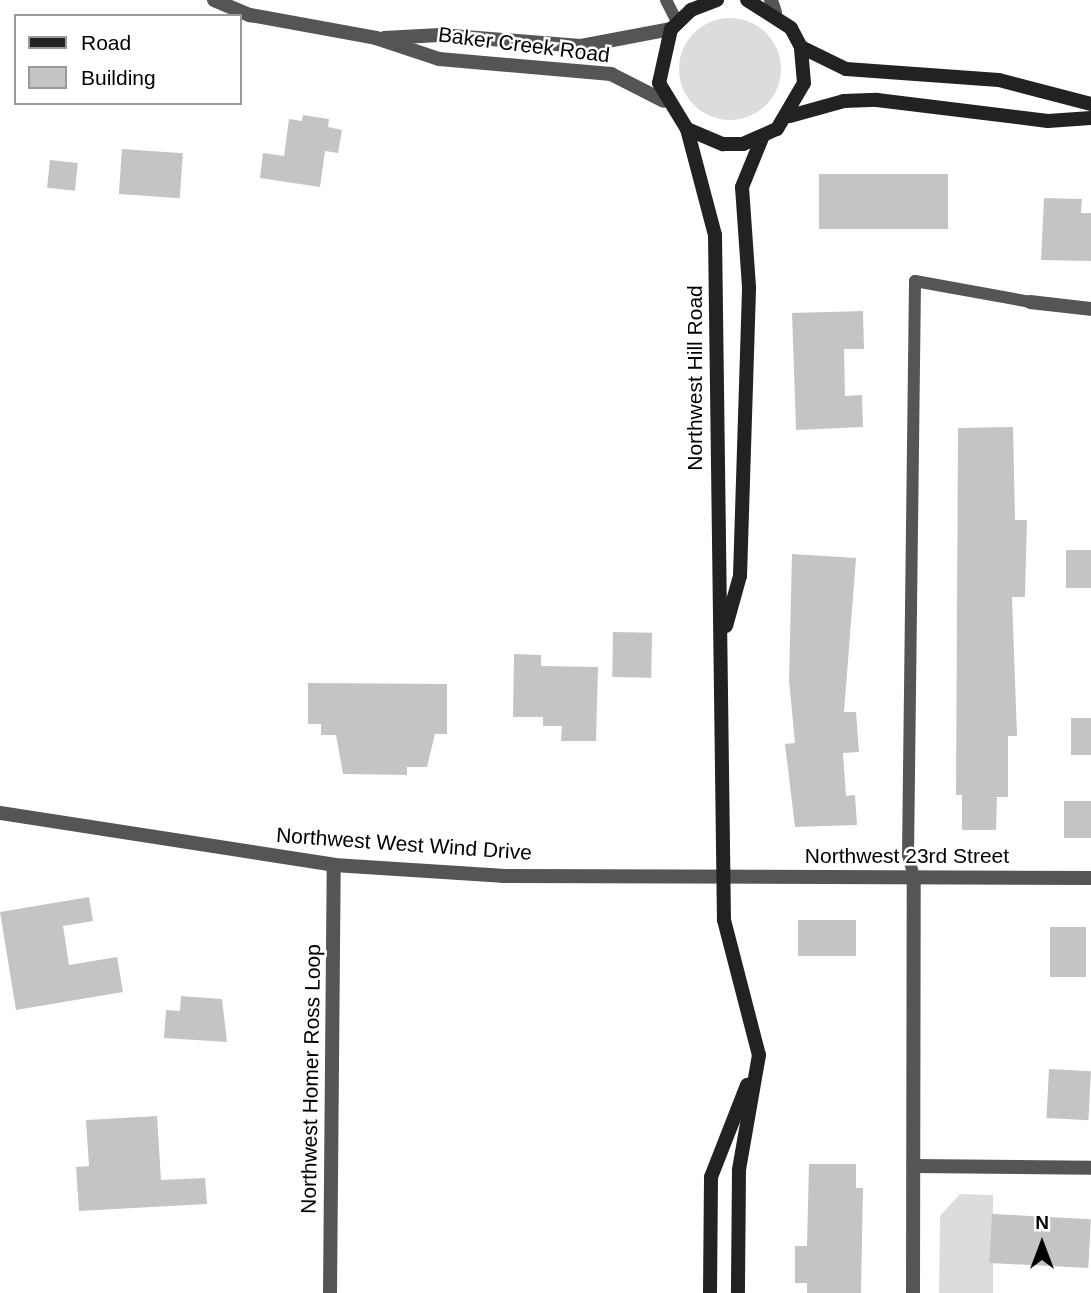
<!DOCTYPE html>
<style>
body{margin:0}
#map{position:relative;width:1091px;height:1293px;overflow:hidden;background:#fff;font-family:Helvetica,sans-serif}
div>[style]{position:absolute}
.green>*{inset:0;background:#dcdcdc}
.round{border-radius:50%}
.building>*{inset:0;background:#c4c4c4;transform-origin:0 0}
.service>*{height:12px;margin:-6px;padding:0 6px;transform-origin:6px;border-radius:6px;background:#555}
.minor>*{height:14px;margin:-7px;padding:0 7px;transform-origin:7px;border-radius:7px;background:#555}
.tertiary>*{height:14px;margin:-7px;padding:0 7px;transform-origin:7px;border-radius:7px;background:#555}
.secondary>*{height:14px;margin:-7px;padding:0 7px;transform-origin:7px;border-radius:7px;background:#222}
span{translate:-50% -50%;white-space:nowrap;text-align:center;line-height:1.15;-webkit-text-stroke:5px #fff;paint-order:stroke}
.street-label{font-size:21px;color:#000}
.legend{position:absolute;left:14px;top:14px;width:228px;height:91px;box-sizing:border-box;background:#fff;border:2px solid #999;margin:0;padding:9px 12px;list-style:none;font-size:21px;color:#000}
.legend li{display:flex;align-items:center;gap:14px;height:35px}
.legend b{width:35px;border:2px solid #999}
.north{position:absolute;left:1007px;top:1209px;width:70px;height:70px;-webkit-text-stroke:5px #fff;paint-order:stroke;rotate:0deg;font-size:19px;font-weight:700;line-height:28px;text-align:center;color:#000}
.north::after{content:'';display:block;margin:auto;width:24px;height:32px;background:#000;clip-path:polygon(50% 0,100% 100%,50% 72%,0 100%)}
</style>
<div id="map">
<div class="green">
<i class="round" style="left:679px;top:18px;width:102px;height:102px"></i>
<i style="clip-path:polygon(960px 1194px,993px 1195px,993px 1293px,939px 1293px,940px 1216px)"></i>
</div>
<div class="building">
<i style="clip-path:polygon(303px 115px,329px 119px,328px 127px,342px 130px,338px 153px,325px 151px,320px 187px,260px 178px,263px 153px,284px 156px,289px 119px,302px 121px)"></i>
<i style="left:122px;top:149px;width:61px;height:45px;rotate:4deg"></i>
<i style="left:50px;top:160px;width:28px;height:28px;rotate:6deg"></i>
<i style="left:948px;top:174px;width:55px;height:129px;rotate:90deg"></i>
<i style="clip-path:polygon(1044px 198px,1082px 199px,1081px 213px,1091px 213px,1091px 261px,1041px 260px)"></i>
<i style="clip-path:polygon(863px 311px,864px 349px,844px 349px,845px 396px,862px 395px,863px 427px,796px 430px,792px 313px)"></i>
<i style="clip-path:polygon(1013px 427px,1015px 520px,1027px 520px,1025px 597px,1012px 597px,1017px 736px,1008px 736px,1008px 797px,997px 797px,996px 830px,962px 830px,962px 795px,956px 795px,958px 428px)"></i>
<i style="left:1066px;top:550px;width:25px;height:38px"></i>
<i style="clip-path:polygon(792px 554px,856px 558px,844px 712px,856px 712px,859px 752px,843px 753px,846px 796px,855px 795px,857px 825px,795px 827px,785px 744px,795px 743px,789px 680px)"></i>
<i style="left:613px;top:632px;width:39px;height:45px;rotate:1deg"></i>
<i style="clip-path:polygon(514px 654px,541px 655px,541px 666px,598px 667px,596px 741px,561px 741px,562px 726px,543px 726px,543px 717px,513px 717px)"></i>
<i style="clip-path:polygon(308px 683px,447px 684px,447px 734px,435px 734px,427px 767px,407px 767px,407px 775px,343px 774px,336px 735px,321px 735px,321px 724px,308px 724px)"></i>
<i style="left:1071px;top:718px;width:20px;height:37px"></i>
<i style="left:1064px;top:801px;width:27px;height:37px"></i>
<i style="clip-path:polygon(89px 897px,93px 921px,63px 926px,69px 965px,117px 957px,123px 992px,16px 1010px,0 912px)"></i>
<i style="left:798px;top:920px;width:58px;height:36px"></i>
<i style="left:1050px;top:927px;width:36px;height:50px"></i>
<i style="clip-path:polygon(181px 996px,222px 999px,227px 1042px,164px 1038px,166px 1010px,180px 1011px)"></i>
<i style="left:1049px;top:1069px;width:42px;height:49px;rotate:3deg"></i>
<i style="clip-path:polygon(157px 1116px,161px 1180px,205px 1178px,207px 1204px,79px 1211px,76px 1167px,89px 1166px,86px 1120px)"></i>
<i style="clip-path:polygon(809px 1164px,856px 1164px,856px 1188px,863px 1188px,861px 1293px,807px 1293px,807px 1283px,795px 1283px,795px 1246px,807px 1246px)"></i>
<i style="left:992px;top:1214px;width:99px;height:49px;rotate:3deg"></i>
</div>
<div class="service">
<i style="left:666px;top:0;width:25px;rotate:63deg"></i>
<i style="left:914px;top:877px;width:23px;rotate:-105deg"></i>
<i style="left:908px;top:855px;width:574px;rotate:-89.3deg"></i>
<i style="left:915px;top:281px;width:117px;rotate:10.3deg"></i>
</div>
<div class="minor">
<i style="left:771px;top:0;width:13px;rotate:72deg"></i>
<i style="left:1030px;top:302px;width:61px;rotate:6.5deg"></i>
<i style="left:0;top:813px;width:338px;rotate:8.8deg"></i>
<i style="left:334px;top:865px;width:168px;rotate:3.7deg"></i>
<i style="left:502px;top:876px;width:589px;rotate:0.19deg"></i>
<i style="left:914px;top:1166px;width:177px;rotate:0.6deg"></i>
<i style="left:330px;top:1293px;width:428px;rotate:-89.5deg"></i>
<i style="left:913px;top:1293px;width:416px;rotate:-89.9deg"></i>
</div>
<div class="tertiary">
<i style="left:214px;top:0;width:39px;rotate:23deg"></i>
<i style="left:250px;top:15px;width:128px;rotate:10.3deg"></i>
<i style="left:376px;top:38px;width:66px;rotate:18.4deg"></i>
<i style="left:439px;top:59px;width:173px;rotate:5deg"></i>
<i style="left:611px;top:74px;width:59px;rotate:27deg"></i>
<i style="left:384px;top:38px;width:56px;rotate:-3.1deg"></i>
<i style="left:440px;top:35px;width:141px;rotate:4.5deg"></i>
<i style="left:581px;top:46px;width:92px;rotate:-10.7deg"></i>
</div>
<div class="secondary">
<i style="left:717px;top:0;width:28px;rotate:159deg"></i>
<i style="left:691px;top:10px;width:28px;rotate:136deg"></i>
<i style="left:671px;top:29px;width:55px;rotate:102.5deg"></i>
<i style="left:659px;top:83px;width:54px;rotate:58.7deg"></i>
<i style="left:687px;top:129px;width:39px;rotate:23deg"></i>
<i style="left:723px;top:144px;width:20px"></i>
<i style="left:743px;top:144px;width:37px;rotate:-24deg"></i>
<i style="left:777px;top:129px;width:53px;rotate:-59.6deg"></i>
<i style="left:804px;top:83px;width:36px;rotate:-95deg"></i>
<i style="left:801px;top:47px;width:21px;rotate:-118deg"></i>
<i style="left:791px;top:28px;width:52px;rotate:-147.5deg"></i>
<i style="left:801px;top:47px;width:50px;rotate:26.1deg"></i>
<i style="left:846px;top:69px;width:153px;rotate:4.1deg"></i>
<i style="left:999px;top:80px;width:95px;rotate:14.6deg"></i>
<i style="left:790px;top:116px;width:56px;rotate:-15.5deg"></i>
<i style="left:844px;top:101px;width:33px;rotate:-2deg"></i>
<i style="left:877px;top:100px;width:172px;rotate:7deg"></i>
<i style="left:1048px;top:121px;width:43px;rotate:-4deg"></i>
<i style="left:687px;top:129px;width:110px;rotate:75.2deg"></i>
<i style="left:715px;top:235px;width:685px;rotate:89.25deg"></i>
<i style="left:724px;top:920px;width:139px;rotate:75.5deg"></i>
<i style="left:759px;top:1055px;width:117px;rotate:99.9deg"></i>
<i style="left:739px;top:1170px;width:123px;rotate:90.5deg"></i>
<i style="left:726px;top:626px;width:52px;rotate:-74.4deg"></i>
<i style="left:740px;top:576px;width:289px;rotate:-88.2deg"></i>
<i style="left:749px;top:287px;width:100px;rotate:-94deg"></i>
<i style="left:742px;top:187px;width:53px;rotate:-67.8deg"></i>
<i style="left:710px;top:1293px;width:116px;rotate:-89.5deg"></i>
<i style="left:711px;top:1177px;width:99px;rotate:-68.6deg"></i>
</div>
<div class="street-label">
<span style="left:524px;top:45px;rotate:7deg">Baker Creek Road</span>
<span style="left:695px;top:378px;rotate:-90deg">Northwest Hill Road</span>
<span style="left:404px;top:844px;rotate:4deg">Northwest West Wind Drive</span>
<span style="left:907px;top:856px">Northwest 23rd Street</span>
<span style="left:311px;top:1079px;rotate:-89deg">Northwest Homer Ross Loop</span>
</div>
<ul class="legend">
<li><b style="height:9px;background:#222"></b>Road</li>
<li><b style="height:19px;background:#c4c4c4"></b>Building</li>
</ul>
<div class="north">N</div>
</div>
